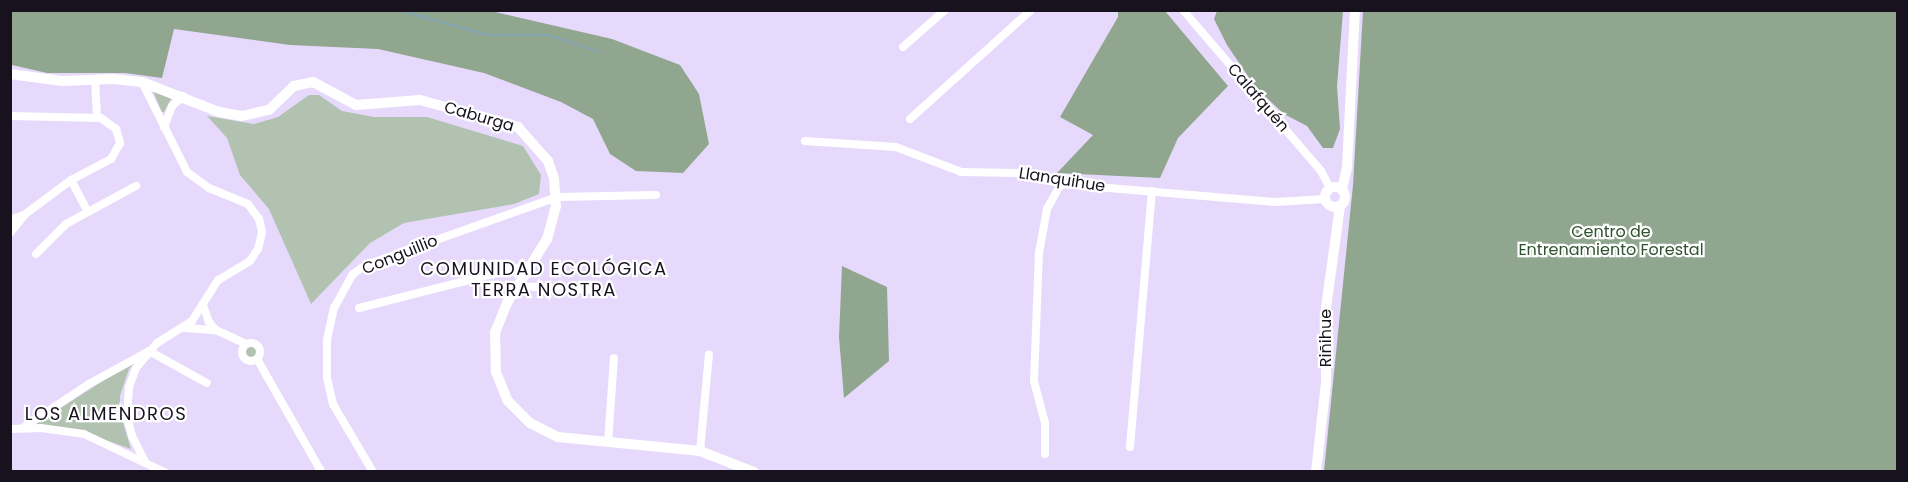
<!DOCTYPE html>
<meta charset="utf-8">
<style>
body{margin:0}
#map{position:relative;width:1908px;height:482px;overflow:hidden;background:#e7d9fc;font-family:Poppins,sans-serif}
div>[style]{position:absolute}
.green>*{inset:0;background:#b1c3b0}
.round{border-radius:50%}
.forest>*{inset:0;background:#90a68f}
.stream>*{height:2px;margin:-1px;padding:0 1px;transform-origin:1px;border-radius:1px;background:#85a4b2}
.street>*{height:8px;margin:-4px;padding:0 4px;transform-origin:4px;border-radius:4px;background:#fff}
.street>.ring{margin:-4px;padding:0;box-sizing:content-box;background:none;border:8px solid #fff;border-radius:50%}
.secondary>*{height:10px;margin:-5px;padding:0 5px;transform-origin:5px;border-radius:5px;background:#fff}
.secondary>.ring{margin:-5px;padding:0;box-sizing:content-box;background:none;border:10px solid #fff;border-radius:50%}
span{translate:-50% -50%;white-space:nowrap;text-align:center;line-height:1.15;-webkit-text-stroke:4.5px #fff;paint-order:stroke}
.street-label{font-size:16px;color:#17121e}
.park-label{font-size:16px;color:#2f522e}
.neighbourhood-label{font-size:18px;color:#17121e;letter-spacing:1.5px}
.frame{position:absolute;inset:0;border:12px solid #17121e;pointer-events:none}
</style>
<div id="map">
<div class="green">
<i style="clip-path:polygon(153px 91px,172px 97px,164px 112px,162px 112px)"></i>
<i style="clip-path:polygon(309px 95px,319px 95px,342px 111px,374px 117px,427px 117px,523px 146px,541px 175px,539px 194px,514px 204px,404px 223px,370px 243px,311px 304px,269px 209px,240px 175px,227px 138px,207px 116px,254px 124px,278px 117px)"></i>
<i class="round" style="left:243px;top:343px;width:16px;height:16px"></i>
<i style="clip-path:polygon(140px 357px,129px 369px,120px 396px,120px 413px,131px 449px,94px 436px,33px 426px)"></i>
</div>
<div class="forest">
<i style="clip-path:polygon(10px 11px,491px 11px,612px 39px,680px 65px,699px 94px,709px 144px,683px 173px,636px 171px,610px 154px,593px 119px,561px 102px,484px 73px,378px 49px,290px 45px,174px 29px,162px 78px,125px 73px,47px 73px,12px 65px)"></i>
<i style="clip-path:polygon(1118px 11px,1165px 11px,1228px 86px,1178px 138px,1160px 178px,1057px 173px,1093px 135px,1060px 117px,1118px 17px)"></i>
<i style="clip-path:polygon(1217px 11px,1343px 11px,1337px 86px,1340px 129px,1333px 148px,1323px 148px,1307px 126px,1284px 114px,1256px 88px,1227px 45px,1214px 19px)"></i>
<i style="clip-path:polygon(1363px 11px,1897px 11px,1897px 471px,1324px 471px,1353px 185px)"></i>
<i style="clip-path:polygon(842px 266px,887px 287px,889px 361px,844px 398px,839px 337px)"></i>
</div>
<div class="stream">
<i style="left:398px;top:10px;width:94px;rotate:15.4deg"></i>
<i style="left:489px;top:35px;width:59px"></i>
<i style="left:548px;top:35px;width:55px;rotate:18.1deg"></i>
</div>
<div class="street">
<i style="left:1183px;top:10px;width:212px;rotate:49.4deg"></i>
<i style="left:1321px;top:171px;width:19px;rotate:62deg"></i>
<i style="left:903px;top:47px;width:56px;rotate:-41.4deg"></i>
<i style="left:95px;top:79px;width:38px;rotate:87deg"></i>
<i style="left:142px;top:82px;width:101px;rotate:63.4deg"></i>
<i style="left:187px;top:172px;width:27px;rotate:36deg"></i>
<i style="left:209px;top:188px;width:42px;rotate:22.3deg"></i>
<i style="left:248px;top:204px;width:19px;rotate:54deg"></i>
<i style="left:259px;top:219px;width:13px;rotate:77deg"></i>
<i style="left:262px;top:232px;width:17px;rotate:103deg"></i>
<i style="left:258px;top:249px;width:14px;rotate:124deg"></i>
<i style="left:250px;top:261px;width:37px;rotate:149deg"></i>
<i style="left:218px;top:280px;width:49px;rotate:122.4deg"></i>
<i style="left:192px;top:321px;width:41px;rotate:147.8deg"></i>
<i style="left:157px;top:343px;width:33px;rotate:130deg"></i>
<i style="left:136px;top:368px;width:20px;rotate:110deg"></i>
<i style="left:129px;top:387px;width:30px;rotate:94deg"></i>
<i style="left:127px;top:417px;width:20px;rotate:75deg"></i>
<i style="left:132px;top:436px;width:28px;rotate:63deg"></i>
<i style="left:10px;top:116px;width:91px;rotate:1.3deg"></i>
<i style="left:101px;top:118px;width:19px;rotate:36deg"></i>
<i style="left:116px;top:129px;width:15px;rotate:74deg"></i>
<i style="left:120px;top:143px;width:18px;rotate:119deg"></i>
<i style="left:111px;top:159px;width:45px;rotate:152.3deg"></i>
<i style="left:71px;top:180px;width:59px;rotate:143.3deg"></i>
<i style="left:24px;top:215px;width:15px;rotate:160deg"></i>
<i style="left:910px;top:119px;width:163px;rotate:-42deg"></i>
<i style="left:164px;top:127px;width:22px;rotate:-69deg"></i>
<i style="left:172px;top:106px;width:15px;rotate:-42deg"></i>
<i style="left:805px;top:141px;width:91px;rotate:3.8deg"></i>
<i style="left:896px;top:147px;width:70px;rotate:21deg"></i>
<i style="left:961px;top:172px;width:64px;rotate:0.9deg"></i>
<i style="left:1025px;top:173px;width:38px;rotate:17deg"></i>
<i style="left:1061px;top:184px;width:215px;rotate:4.8deg"></i>
<i style="left:1275px;top:202px;width:50px;rotate:-3.4deg"></i>
<i style="left:71px;top:180px;width:36px;rotate:62deg"></i>
<i style="left:10px;top:233px;width:22px;rotate:-51deg"></i>
<i style="left:36px;top:254px;width:42px;rotate:-45deg"></i>
<i style="left:66px;top:224px;width:80px;rotate:-28.5deg"></i>
<i style="left:518px;top:286px;width:72px;rotate:3.2deg"></i>
<i style="left:203px;top:305px;width:18px;rotate:71deg"></i>
<i style="left:209px;top:322px;width:11px;rotate:49deg"></i>
<i style="left:359px;top:308px;width:178px;rotate:-14.3deg"></i>
<i style="left:185px;top:328px;width:31px;rotate:4deg"></i>
<i style="left:216px;top:330px;width:33px;rotate:25deg"></i>
<i class="ring" style="left:242px;top:343px;width:10px;height:10px"></i>
<i style="left:257px;top:359px;width:129px;rotate:60.3deg"></i>
<i style="left:24px;top:427px;width:78px;rotate:-33.5deg"></i>
<i style="left:89px;top:384px;width:68px;rotate:-28.8deg"></i>
<i style="left:149px;top:351px;width:66px;rotate:28.9deg"></i>
<i style="left:10px;top:429px;width:31px;rotate:-2deg"></i>
<i style="left:41px;top:428px;width:43px;rotate:7.9deg"></i>
<i style="left:84px;top:434px;width:89px;rotate:25.4deg"></i>
<i style="left:608px;top:443px;width:85px;rotate:-86deg"></i>
<i style="left:1130px;top:447px;width:257px;rotate:-85.1deg"></i>
<i style="left:700px;top:451px;width:97px;rotate:-84.7deg"></i>
<i style="left:1045px;top:454px;width:31px;rotate:-90deg"></i>
<i style="left:1045px;top:423px;width:43px;rotate:-104.7deg"></i>
<i style="left:1034px;top:381px;width:128px;rotate:-87.8deg"></i>
<i style="left:1039px;top:253px;width:45px;rotate:-79.7deg"></i>
<i style="left:1047px;top:209px;width:29px;rotate:-61deg"></i>
<i style="left:373px;top:472px;width:79px;rotate:-120.5deg"></i>
<i style="left:333px;top:404px;width:27px;rotate:-103deg"></i>
<i style="left:327px;top:378px;width:38px;rotate:-90deg"></i>
<i style="left:327px;top:340px;width:33px;rotate:-78deg"></i>
<i style="left:334px;top:308px;width:39px;rotate:-61deg"></i>
<i style="left:353px;top:274px;width:16px;rotate:-35deg"></i>
<i style="left:366px;top:265px;width:203px;rotate:-19.6deg"></i>
<i style="left:557px;top:197px;width:99px;rotate:-1.2deg"></i>
</div>
<div class="secondary">
<i style="left:10px;top:74px;width:53px;rotate:7.5deg"></i>
<i style="left:63px;top:81px;width:50px;rotate:-2.3deg"></i>
<i style="left:113px;top:79px;width:29px;rotate:6deg"></i>
<i style="left:142px;top:82px;width:83px;rotate:21.3deg"></i>
<i style="left:219px;top:112px;width:23px;rotate:10deg"></i>
<i style="left:242px;top:116px;width:28px;rotate:-13deg"></i>
<i style="left:269px;top:110px;width:35px;rotate:-44deg"></i>
<i style="left:294px;top:86px;width:19px;rotate:-12deg"></i>
<i style="left:313px;top:82px;width:49px;rotate:28.1deg"></i>
<i style="left:356px;top:105px;width:64px;rotate:-4.5deg"></i>
<i style="left:420px;top:100px;width:102px;rotate:15.4deg"></i>
<i style="left:518px;top:127px;width:45px;rotate:48.6deg"></i>
<i style="left:548px;top:161px;width:18px;rotate:71deg"></i>
<i style="left:554px;top:178px;width:28px;rotate:86deg"></i>
<i style="left:556px;top:206px;width:34px;rotate:105deg"></i>
<i style="left:547px;top:239px;width:75px;rotate:122deg"></i>
<i style="left:507px;top:303px;width:31px;rotate:112deg"></i>
<i style="left:495px;top:332px;width:40px;rotate:88.6deg"></i>
<i style="left:496px;top:372px;width:31px;rotate:68deg"></i>
<i style="left:508px;top:401px;width:31px;rotate:45deg"></i>
<i style="left:530px;top:423px;width:31px;rotate:27deg"></i>
<i style="left:558px;top:437px;width:143px;rotate:5.6deg"></i>
<i style="left:700px;top:451px;width:58px;rotate:21.3deg"></i>
<i class="ring" style="left:1325px;top:187px;width:10px;height:10px"></i>
<i style="left:1342px;top:189px;width:23px;rotate:-77deg"></i>
<i style="left:1347px;top:167px;width:157px;rotate:-87.1deg"></i>
<i style="left:1316px;top:472px;width:90px;rotate:-83.6deg"></i>
<i style="left:1326px;top:383px;width:75px;rotate:-90deg"></i>
<i style="left:1326px;top:308px;width:103px;rotate:-82.2deg"></i>
</div>
<div class="street-label">
<span style="left:1258px;top:98px;rotate:49deg">Calafquén</span>
<span style="left:479px;top:117px;rotate:16deg">Caburga</span>
<span style="left:1062px;top:180px;rotate:9deg">Llanquihue</span>
<span style="left:400px;top:255px;rotate:-22deg">Conguillio</span>
<span style="left:1326px;top:338px;rotate:-90deg">Riñihue</span>
</div>
<div class="park-label">
<span style="left:1611px;top:241px">Centro de<br>Entrenamiento Forestal</span>
</div>
<div class="neighbourhood-label">
<span style="left:544px;top:280px">COMUNIDAD ECOLÓGICA<br>TERRA NOSTRA</span>
<span style="left:106px;top:414px">LOS ALMENDROS</span>
</div>
<div class="frame"></div>
</div>
